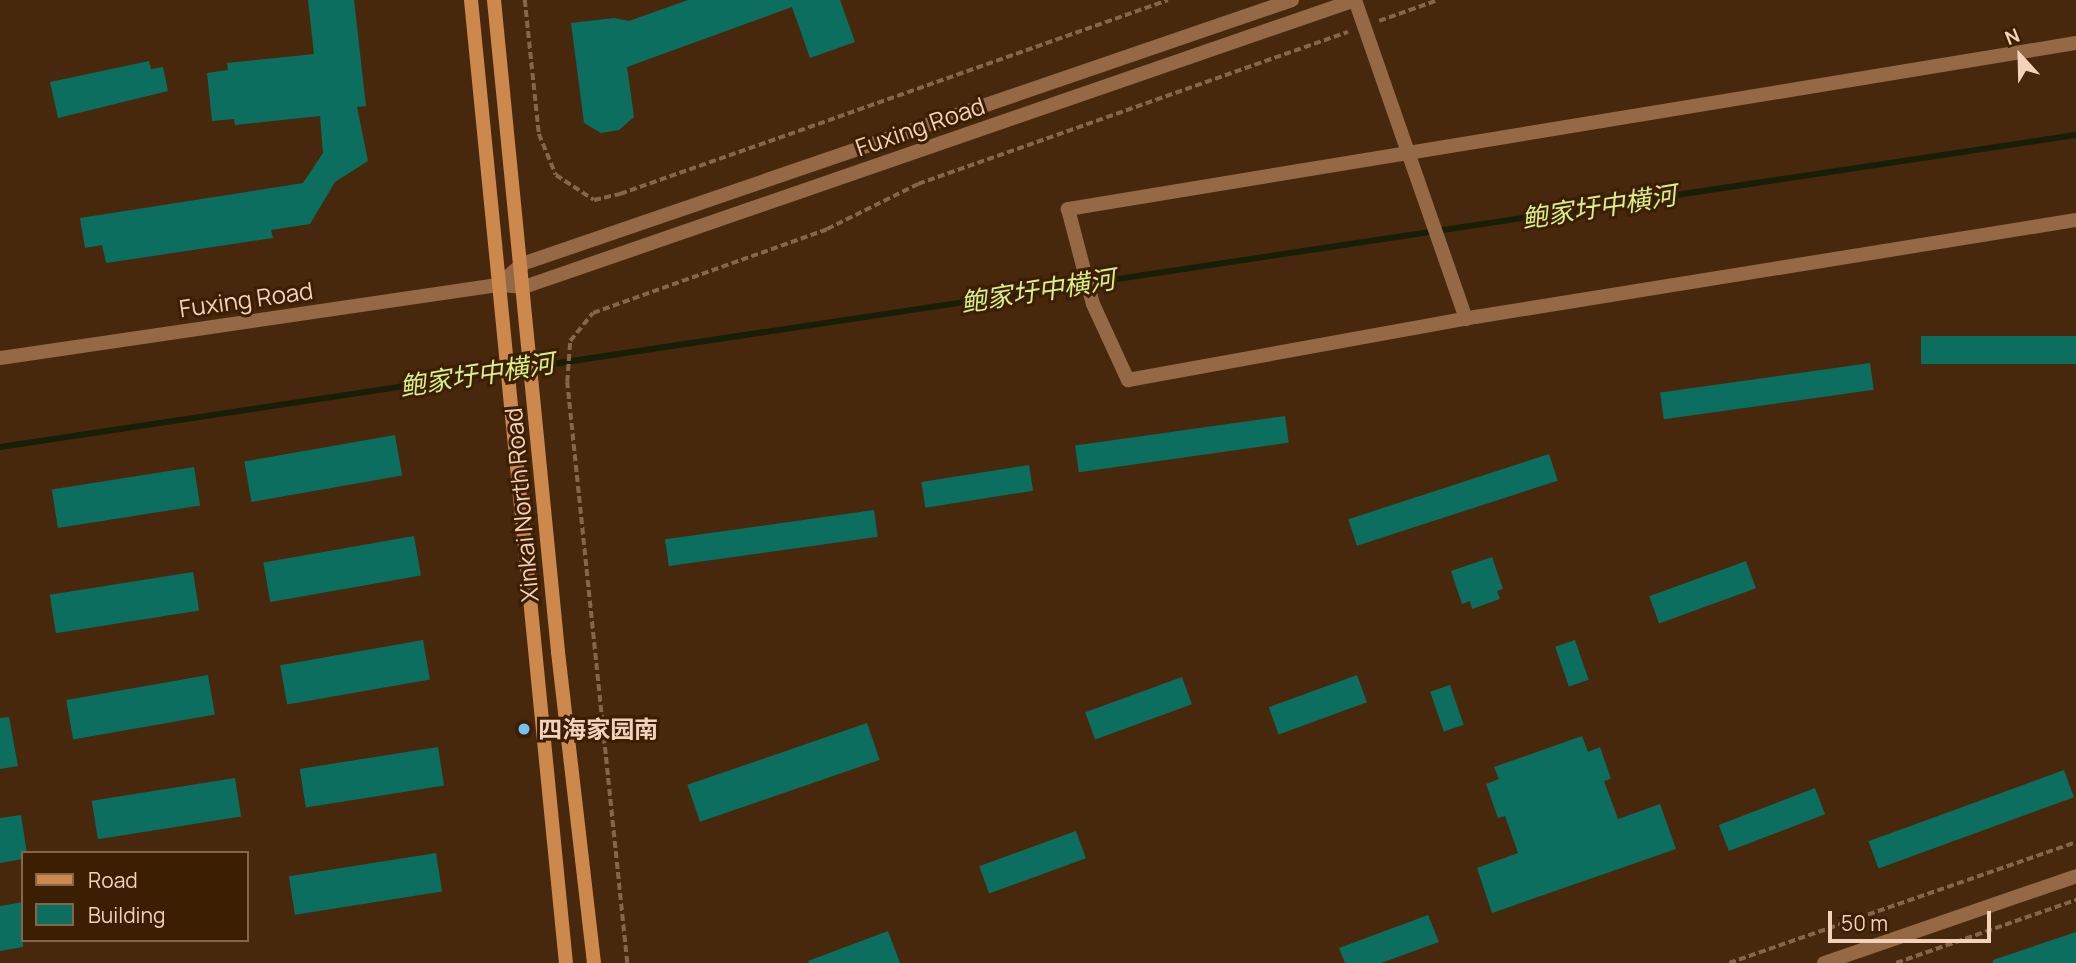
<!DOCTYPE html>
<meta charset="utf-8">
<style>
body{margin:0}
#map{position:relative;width:2076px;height:963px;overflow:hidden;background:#47280d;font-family:Manrope,"Noto Sans SC",sans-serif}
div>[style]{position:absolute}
.stream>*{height:6px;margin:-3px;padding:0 3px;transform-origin:3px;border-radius:3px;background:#191e06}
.building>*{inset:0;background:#0c6e5f;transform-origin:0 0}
.path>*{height:3.5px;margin-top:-1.75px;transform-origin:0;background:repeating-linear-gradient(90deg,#85664b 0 7px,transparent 0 10.5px)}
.minor>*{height:14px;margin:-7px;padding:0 7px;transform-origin:7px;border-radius:7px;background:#956946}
.tertiary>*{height:14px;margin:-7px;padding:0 7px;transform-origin:7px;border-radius:7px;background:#956946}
.secondary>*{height:14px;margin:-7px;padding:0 7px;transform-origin:7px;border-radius:7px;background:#cd884d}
.dots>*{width:19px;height:19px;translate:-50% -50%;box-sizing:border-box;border:4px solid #3c1e03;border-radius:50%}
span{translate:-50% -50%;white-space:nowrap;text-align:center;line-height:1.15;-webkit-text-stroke:6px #3c1e03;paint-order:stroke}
.street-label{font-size:24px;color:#f3d2b9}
.poi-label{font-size:24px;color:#f3d2b9;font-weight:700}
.left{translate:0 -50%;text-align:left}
.water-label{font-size:26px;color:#d9f084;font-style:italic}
.legend{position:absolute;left:21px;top:851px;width:228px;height:91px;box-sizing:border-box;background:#3c1e03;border:2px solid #85664c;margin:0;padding:9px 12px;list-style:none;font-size:21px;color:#f3d2b9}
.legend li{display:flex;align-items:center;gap:14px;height:35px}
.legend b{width:35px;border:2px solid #85664c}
.north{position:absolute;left:1985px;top:21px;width:70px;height:70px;-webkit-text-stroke:5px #3c1e03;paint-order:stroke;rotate:338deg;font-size:19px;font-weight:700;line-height:28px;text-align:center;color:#f3d2b9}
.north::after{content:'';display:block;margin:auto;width:24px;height:32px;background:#f3d2b9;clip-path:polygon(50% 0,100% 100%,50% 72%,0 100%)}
.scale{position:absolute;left:1828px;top:911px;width:163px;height:32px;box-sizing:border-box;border:4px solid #f3d2b9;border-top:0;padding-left:9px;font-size:21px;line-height:24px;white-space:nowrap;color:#f3d2b9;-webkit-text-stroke:5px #3c1e03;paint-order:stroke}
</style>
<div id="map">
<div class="stream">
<i style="left:0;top:447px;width:2099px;rotate:-8.55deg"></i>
</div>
<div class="building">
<i style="clip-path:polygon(308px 0,354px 0,366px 106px,357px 107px,368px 161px,335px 182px,310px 224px,271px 230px,273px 238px,106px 263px,102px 245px,85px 248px,80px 218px,303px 183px,323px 153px,320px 116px,235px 125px,234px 119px,212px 121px,207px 73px,228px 70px,227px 63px,314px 54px)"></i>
<i style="clip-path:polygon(688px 0,840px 0,855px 42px,810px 58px,792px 7px,627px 67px,634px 117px,619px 130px,601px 133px,584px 123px,571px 23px,614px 18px,629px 21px)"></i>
<i style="clip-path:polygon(149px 61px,151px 69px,163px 67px,168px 91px,58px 118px,50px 82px)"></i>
<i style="left:2076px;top:336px;width:28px;height:155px;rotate:90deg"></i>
<i style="left:1870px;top:363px;width:27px;height:212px;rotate:82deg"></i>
<i style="left:1285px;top:416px;width:27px;height:212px;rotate:82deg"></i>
<i style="left:395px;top:435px;width:41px;height:153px;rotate:80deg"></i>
<i style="left:1549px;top:454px;width:28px;height:211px;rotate:72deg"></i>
<i style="left:1029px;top:465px;width:26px;height:109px;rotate:81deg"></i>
<i style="left:194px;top:467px;width:39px;height:144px;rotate:81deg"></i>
<i style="left:874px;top:510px;width:27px;height:211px;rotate:82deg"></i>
<i style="left:414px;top:536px;width:40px;height:153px;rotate:80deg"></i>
<i style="clip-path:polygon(1492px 557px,1503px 589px,1497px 591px,1500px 599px,1472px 609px,1470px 601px,1462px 604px,1451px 571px)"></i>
<i style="left:1746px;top:561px;width:29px;height:103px;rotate:70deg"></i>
<i style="left:193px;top:572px;width:39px;height:145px;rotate:81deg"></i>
<i style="left:423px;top:640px;width:40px;height:145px;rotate:80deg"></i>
<i style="left:1575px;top:640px;width:42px;height:21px;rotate:71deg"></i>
<i style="left:208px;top:675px;width:40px;height:144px;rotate:80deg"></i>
<i style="left:1357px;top:675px;width:29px;height:94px;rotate:70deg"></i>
<i style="left:1182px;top:677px;width:29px;height:103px;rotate:70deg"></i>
<i style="left:1450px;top:685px;width:42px;height:21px;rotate:71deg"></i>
<i style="clip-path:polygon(9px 717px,18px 766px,0 769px,0 718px)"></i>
<i style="left:867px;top:723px;width:39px;height:190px;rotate:71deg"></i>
<i style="clip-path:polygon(1582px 736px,1588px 752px,1600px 747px,1611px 779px,1604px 781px,1618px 819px,1660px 804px,1676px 849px,1492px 913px,1477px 868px,1518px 853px,1505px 816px,1498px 818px,1486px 784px,1499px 779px,1494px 767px)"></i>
<i style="left:438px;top:747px;width:39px;height:140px;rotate:81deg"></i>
<i style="left:2064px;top:770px;width:29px;height:208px;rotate:70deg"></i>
<i style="left:235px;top:778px;width:39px;height:145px;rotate:81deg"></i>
<i style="left:1815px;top:788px;width:28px;height:103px;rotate:69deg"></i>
<i style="clip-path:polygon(21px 815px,27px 853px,23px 859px,0 863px,0 818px)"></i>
<i style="left:1076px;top:831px;width:29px;height:103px;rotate:70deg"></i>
<i style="left:436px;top:853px;width:39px;height:149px;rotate:81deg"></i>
<i style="clip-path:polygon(23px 902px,23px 947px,0 951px,0 906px)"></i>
<i style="clip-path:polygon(1428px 915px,1439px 942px,1381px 963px,1345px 963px,1339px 948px)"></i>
<i style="clip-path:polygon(888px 931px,900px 963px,809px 963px,808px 961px)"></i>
<i style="clip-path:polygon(2076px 932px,2076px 963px,1993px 963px,1993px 960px)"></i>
</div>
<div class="path">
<i style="left:525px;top:0;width:135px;rotate:84deg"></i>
<i style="left:539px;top:134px;width:44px;rotate:67.5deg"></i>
<i style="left:556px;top:175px;width:45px;rotate:33.3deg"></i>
<i style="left:594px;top:200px;width:27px;rotate:-13deg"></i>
<i style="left:620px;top:194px;width:581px;rotate:-19.49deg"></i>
<i style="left:1379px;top:21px;width:63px;rotate:-19.6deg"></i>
<i style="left:627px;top:963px;width:584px;rotate:-95.9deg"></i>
<i style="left:567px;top:382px;width:41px;rotate:-85.8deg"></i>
<i style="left:570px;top:341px;width:36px;rotate:-51deg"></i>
<i style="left:593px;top:313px;width:249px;rotate:-19.7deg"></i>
<i style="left:827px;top:229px;width:102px;rotate:-26.3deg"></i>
<i style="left:918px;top:184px;width:456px;rotate:-19.5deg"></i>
<i style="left:1729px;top:963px;width:367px;rotate:-19.2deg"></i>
<i style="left:1896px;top:963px;width:191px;rotate:-19.3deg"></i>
</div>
<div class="minor">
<i style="left:1355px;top:0;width:338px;rotate:70.8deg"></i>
<i style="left:2076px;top:43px;width:1022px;rotate:170.65deg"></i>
<i style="left:1068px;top:209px;width:98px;rotate:75.3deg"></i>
<i style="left:1093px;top:304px;width:84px;rotate:65.3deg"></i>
<i style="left:1128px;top:380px;width:353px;rotate:-10.3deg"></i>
<i style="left:1475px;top:317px;width:609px;rotate:-9.17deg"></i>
</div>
<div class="tertiary">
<i style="left:498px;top:285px;width:32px;rotate:-41deg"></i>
<i style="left:522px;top:264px;width:814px;rotate:-18.92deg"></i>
<i style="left:0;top:358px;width:503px;rotate:-8.34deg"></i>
<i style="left:498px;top:285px;width:26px;rotate:4deg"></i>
<i style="left:524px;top:287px;width:879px;rotate:-19.05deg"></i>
<i style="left:1824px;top:963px;width:267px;rotate:-19deg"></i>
</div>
<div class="secondary">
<i style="left:471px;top:0;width:968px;rotate:84.37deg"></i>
<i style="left:494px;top:0;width:655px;rotate:84.39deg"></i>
<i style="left:558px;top:652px;width:313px;rotate:83.4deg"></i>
</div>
<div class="dots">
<i style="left:524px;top:729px;background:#72c1f5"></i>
</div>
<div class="street-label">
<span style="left:920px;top:126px;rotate:-19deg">Fuxing Road</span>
<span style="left:246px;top:299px;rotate:-8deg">Fuxing Road</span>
<span style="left:521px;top:505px;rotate:-95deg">Xinkai North Road</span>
</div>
<div class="poi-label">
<span class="left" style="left:538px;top:729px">四海家园南</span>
</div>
<div class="water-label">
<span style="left:1599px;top:207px;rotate:-9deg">鲍家圩中横河</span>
<span style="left:1038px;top:291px;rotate:-9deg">鲍家圩中横河</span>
<span style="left:477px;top:375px;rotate:-9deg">鲍家圩中横河</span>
</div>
<ul class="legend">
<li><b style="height:9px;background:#cd884d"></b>Road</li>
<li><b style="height:19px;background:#0c6e5f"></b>Building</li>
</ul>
<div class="north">N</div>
<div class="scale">50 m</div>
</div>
